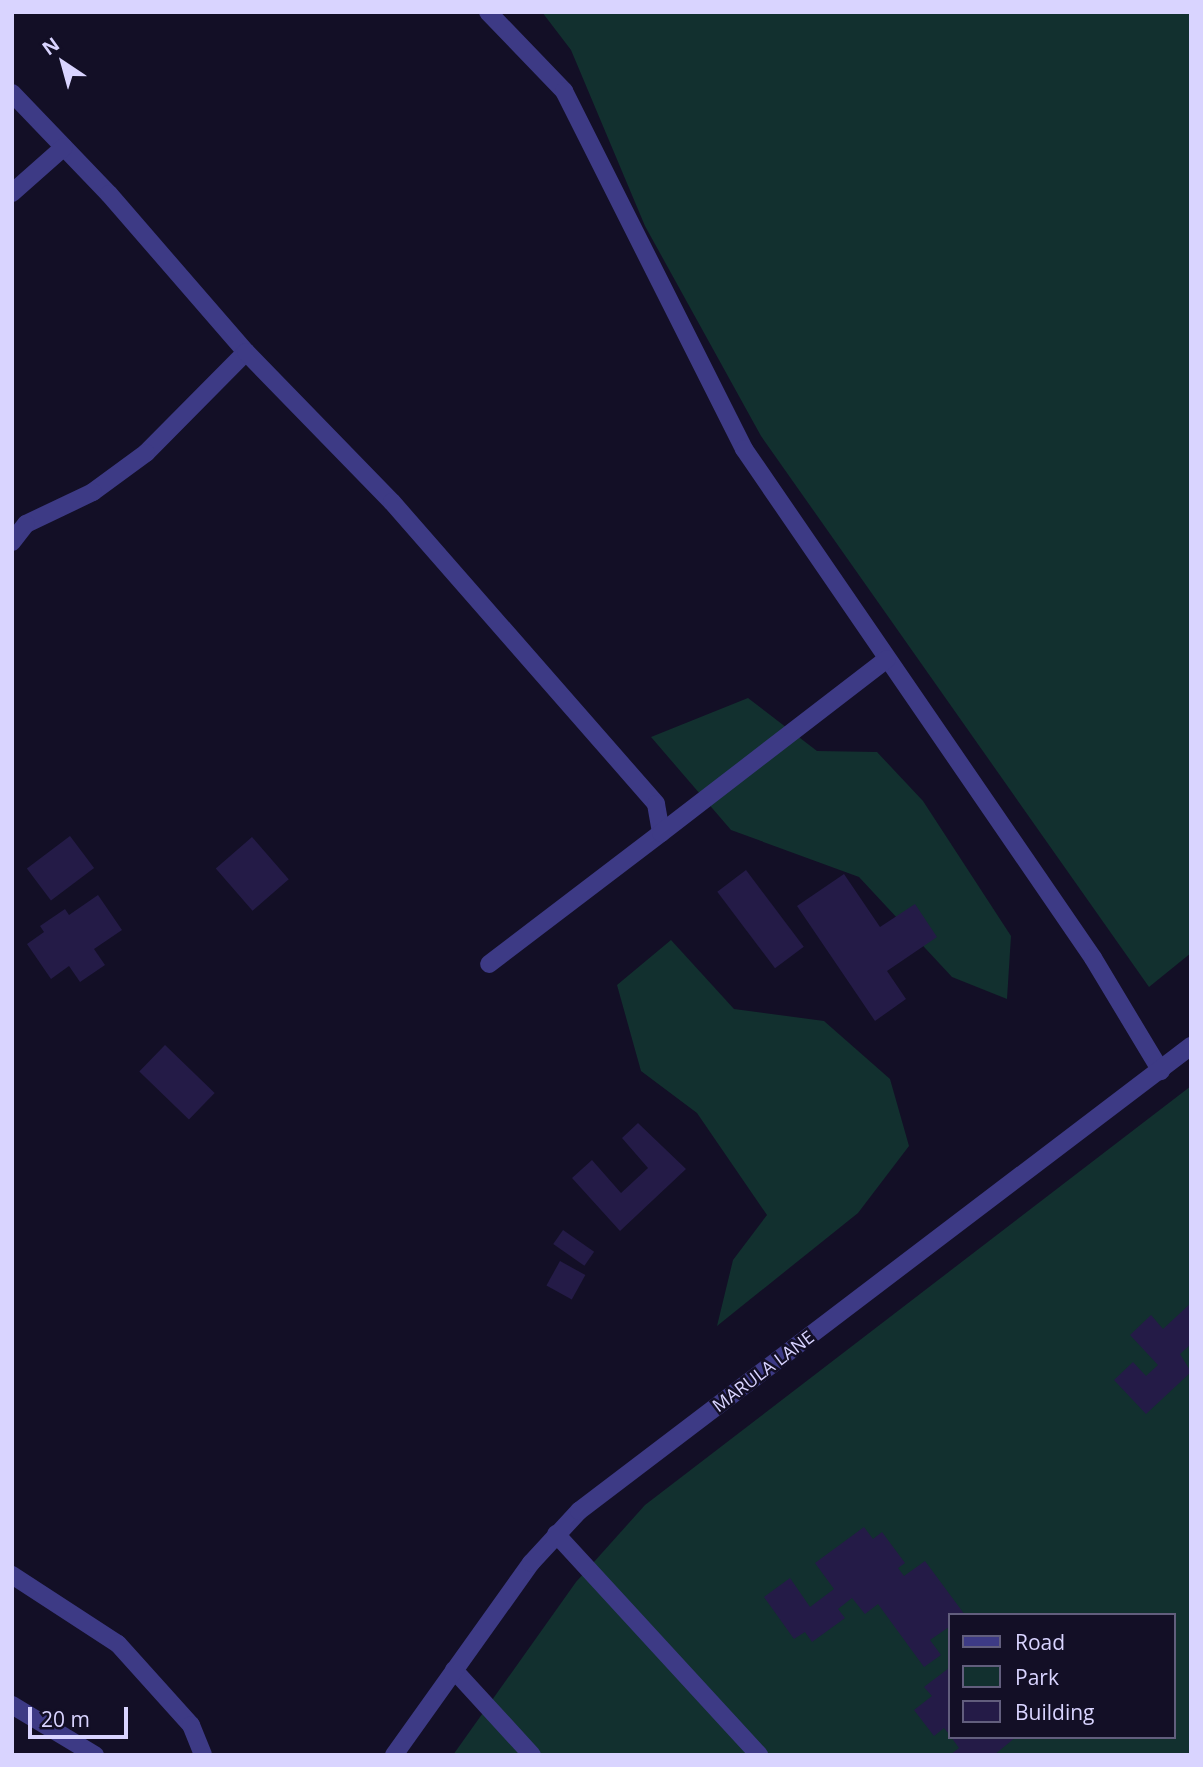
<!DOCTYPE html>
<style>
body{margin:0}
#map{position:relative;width:1203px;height:1767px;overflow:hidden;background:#130f26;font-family:"Open Sans",sans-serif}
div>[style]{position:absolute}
.green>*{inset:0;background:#12302f}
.building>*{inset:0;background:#241b47;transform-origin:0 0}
.minor>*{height:18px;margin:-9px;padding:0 9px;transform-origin:9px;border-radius:9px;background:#3d3a85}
span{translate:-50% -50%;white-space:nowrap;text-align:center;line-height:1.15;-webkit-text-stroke:5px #130f26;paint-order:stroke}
.street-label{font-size:18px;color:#d9d4ff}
.frame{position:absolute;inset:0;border:14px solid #d9d4ff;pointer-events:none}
.legend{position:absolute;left:948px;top:1613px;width:228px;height:126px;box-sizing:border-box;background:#130f26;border:2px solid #625e7d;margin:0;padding:9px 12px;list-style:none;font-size:21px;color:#d9d4ff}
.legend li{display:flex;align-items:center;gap:14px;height:35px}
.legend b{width:35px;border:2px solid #625e7d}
.north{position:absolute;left:28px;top:28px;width:70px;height:70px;-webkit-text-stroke:5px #130f26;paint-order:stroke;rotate:324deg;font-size:19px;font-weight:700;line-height:28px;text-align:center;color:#d9d4ff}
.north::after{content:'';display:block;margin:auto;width:24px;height:32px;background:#d9d4ff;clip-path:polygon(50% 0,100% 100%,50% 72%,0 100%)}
.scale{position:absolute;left:28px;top:1707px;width:100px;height:32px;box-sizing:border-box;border:4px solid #d9d4ff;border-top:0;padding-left:9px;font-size:21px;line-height:24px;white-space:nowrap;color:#d9d4ff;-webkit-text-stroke:5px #130f26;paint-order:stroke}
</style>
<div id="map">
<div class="green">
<div style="clip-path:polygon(542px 12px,1191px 12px,1191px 953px,1149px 987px,761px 436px,645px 226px,571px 50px)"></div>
<div style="clip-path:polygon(748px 698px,817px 751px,877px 752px,923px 801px,1011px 936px,1007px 999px,952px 977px,859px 877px,731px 830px,651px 737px)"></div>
<div style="clip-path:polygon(671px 940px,734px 1009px,824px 1021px,890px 1079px,909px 1146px,858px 1213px,717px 1326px,733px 1260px,767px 1215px,697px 1113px,641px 1071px,617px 985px)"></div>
<div style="clip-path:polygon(evenodd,1191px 1086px,1191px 1755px,453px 1755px,576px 1582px,645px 1505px,1191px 1086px,949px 1615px,1173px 1615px,1173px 1737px,949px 1737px,949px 1615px)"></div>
</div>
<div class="building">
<div style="left:70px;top:836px;width:40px;height:54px;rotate:53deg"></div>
<div style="left:252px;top:837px;width:56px;height:48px;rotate:49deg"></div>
<div style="left:746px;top:870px;width:96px;height:36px;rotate:53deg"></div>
<div style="clip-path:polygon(844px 874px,880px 927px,915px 904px,937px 937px,887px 971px,906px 999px,875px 1021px,797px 906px)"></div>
<div style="clip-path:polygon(98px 895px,122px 930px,94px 949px,105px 965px,80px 982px,69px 966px,51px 979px,27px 944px,44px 932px,40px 926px,65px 909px,69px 915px)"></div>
<div style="left:165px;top:1045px;width:69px;height:37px;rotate:44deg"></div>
<div style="clip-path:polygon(638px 1123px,686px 1169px,620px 1231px,572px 1178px,592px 1160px,621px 1193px,648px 1168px,622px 1138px)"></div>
<div style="left:563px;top:1230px;width:38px;height:17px;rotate:35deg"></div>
<div style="left:560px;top:1261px;width:29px;height:28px;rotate:29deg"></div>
<div style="clip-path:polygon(1191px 1303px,1191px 1344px,1180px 1354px,1191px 1372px,1146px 1414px,1114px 1380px,1133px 1362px,1146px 1376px,1158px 1365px,1130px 1335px,1151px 1315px,1163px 1329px)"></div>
<div style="clip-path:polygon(864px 1527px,873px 1539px,882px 1532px,905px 1563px,898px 1568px,904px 1576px,925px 1561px,965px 1615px,949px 1615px,949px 1627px,930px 1640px,941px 1655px,924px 1667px,878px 1604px,865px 1614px,852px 1598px,838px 1609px,845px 1618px,812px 1642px,805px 1632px,794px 1639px,764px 1597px,790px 1578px,810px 1607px,834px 1589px,815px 1563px)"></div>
<div style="clip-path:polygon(949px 1668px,949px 1734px,944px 1728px,934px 1736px,914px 1710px,932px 1696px,924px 1687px)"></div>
<div style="clip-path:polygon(951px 1737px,1016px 1737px,994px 1755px,950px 1755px,959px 1748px)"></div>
</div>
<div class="minor">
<div style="left:488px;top:12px;width:110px;rotate:46.1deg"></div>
<div style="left:564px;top:91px;width:401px;rotate:63.3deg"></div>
<div style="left:744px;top:449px;width:617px;rotate:55.56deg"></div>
<div style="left:1093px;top:958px;width:132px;rotate:59deg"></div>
<div style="left:12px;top:93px;width:140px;rotate:46.2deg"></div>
<div style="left:109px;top:194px;width:209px;rotate:49.1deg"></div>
<div style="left:246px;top:352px;width:142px;rotate:134.7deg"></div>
<div style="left:146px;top:453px;width:66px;rotate:143.7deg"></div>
<div style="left:93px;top:492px;width:74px;rotate:154.5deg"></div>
<div style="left:26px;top:524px;width:23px;rotate:128deg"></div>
<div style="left:12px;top:193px;width:69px;rotate:-41.5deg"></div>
<div style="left:246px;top:352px;width:209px;rotate:45.8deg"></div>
<div style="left:392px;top:502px;width:401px;rotate:48.8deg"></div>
<div style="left:656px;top:804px;width:29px;rotate:80deg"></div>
<div style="left:661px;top:833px;width:216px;rotate:142.7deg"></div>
<div style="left:661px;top:833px;width:285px;rotate:-37.6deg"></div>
<div style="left:556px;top:1534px;width:300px;rotate:47.4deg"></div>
<div style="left:12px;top:1575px;width:126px;rotate:33.1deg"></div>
<div style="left:118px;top:1644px;width:109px;rotate:48deg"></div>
<div style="left:191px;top:1725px;width:32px;rotate:68deg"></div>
<div style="left:454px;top:1670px;width:115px;rotate:47.5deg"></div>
<div style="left:12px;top:1705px;width:97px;rotate:31.1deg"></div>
<div style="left:394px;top:1755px;width:236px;rotate:-54.5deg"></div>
<div style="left:531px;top:1563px;width:71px;rotate:-47.3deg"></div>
<div style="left:579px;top:1511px;width:769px;rotate:-37.23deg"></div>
</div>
<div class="street-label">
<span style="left:763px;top:1371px;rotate:-37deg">MARULA LANE</span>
</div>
<div class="frame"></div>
<ul class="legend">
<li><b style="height:9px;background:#3d3a85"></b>Road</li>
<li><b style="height:19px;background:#12302f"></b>Park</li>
<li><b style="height:19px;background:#241b47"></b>Building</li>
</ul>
<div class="north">N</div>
<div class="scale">20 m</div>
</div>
